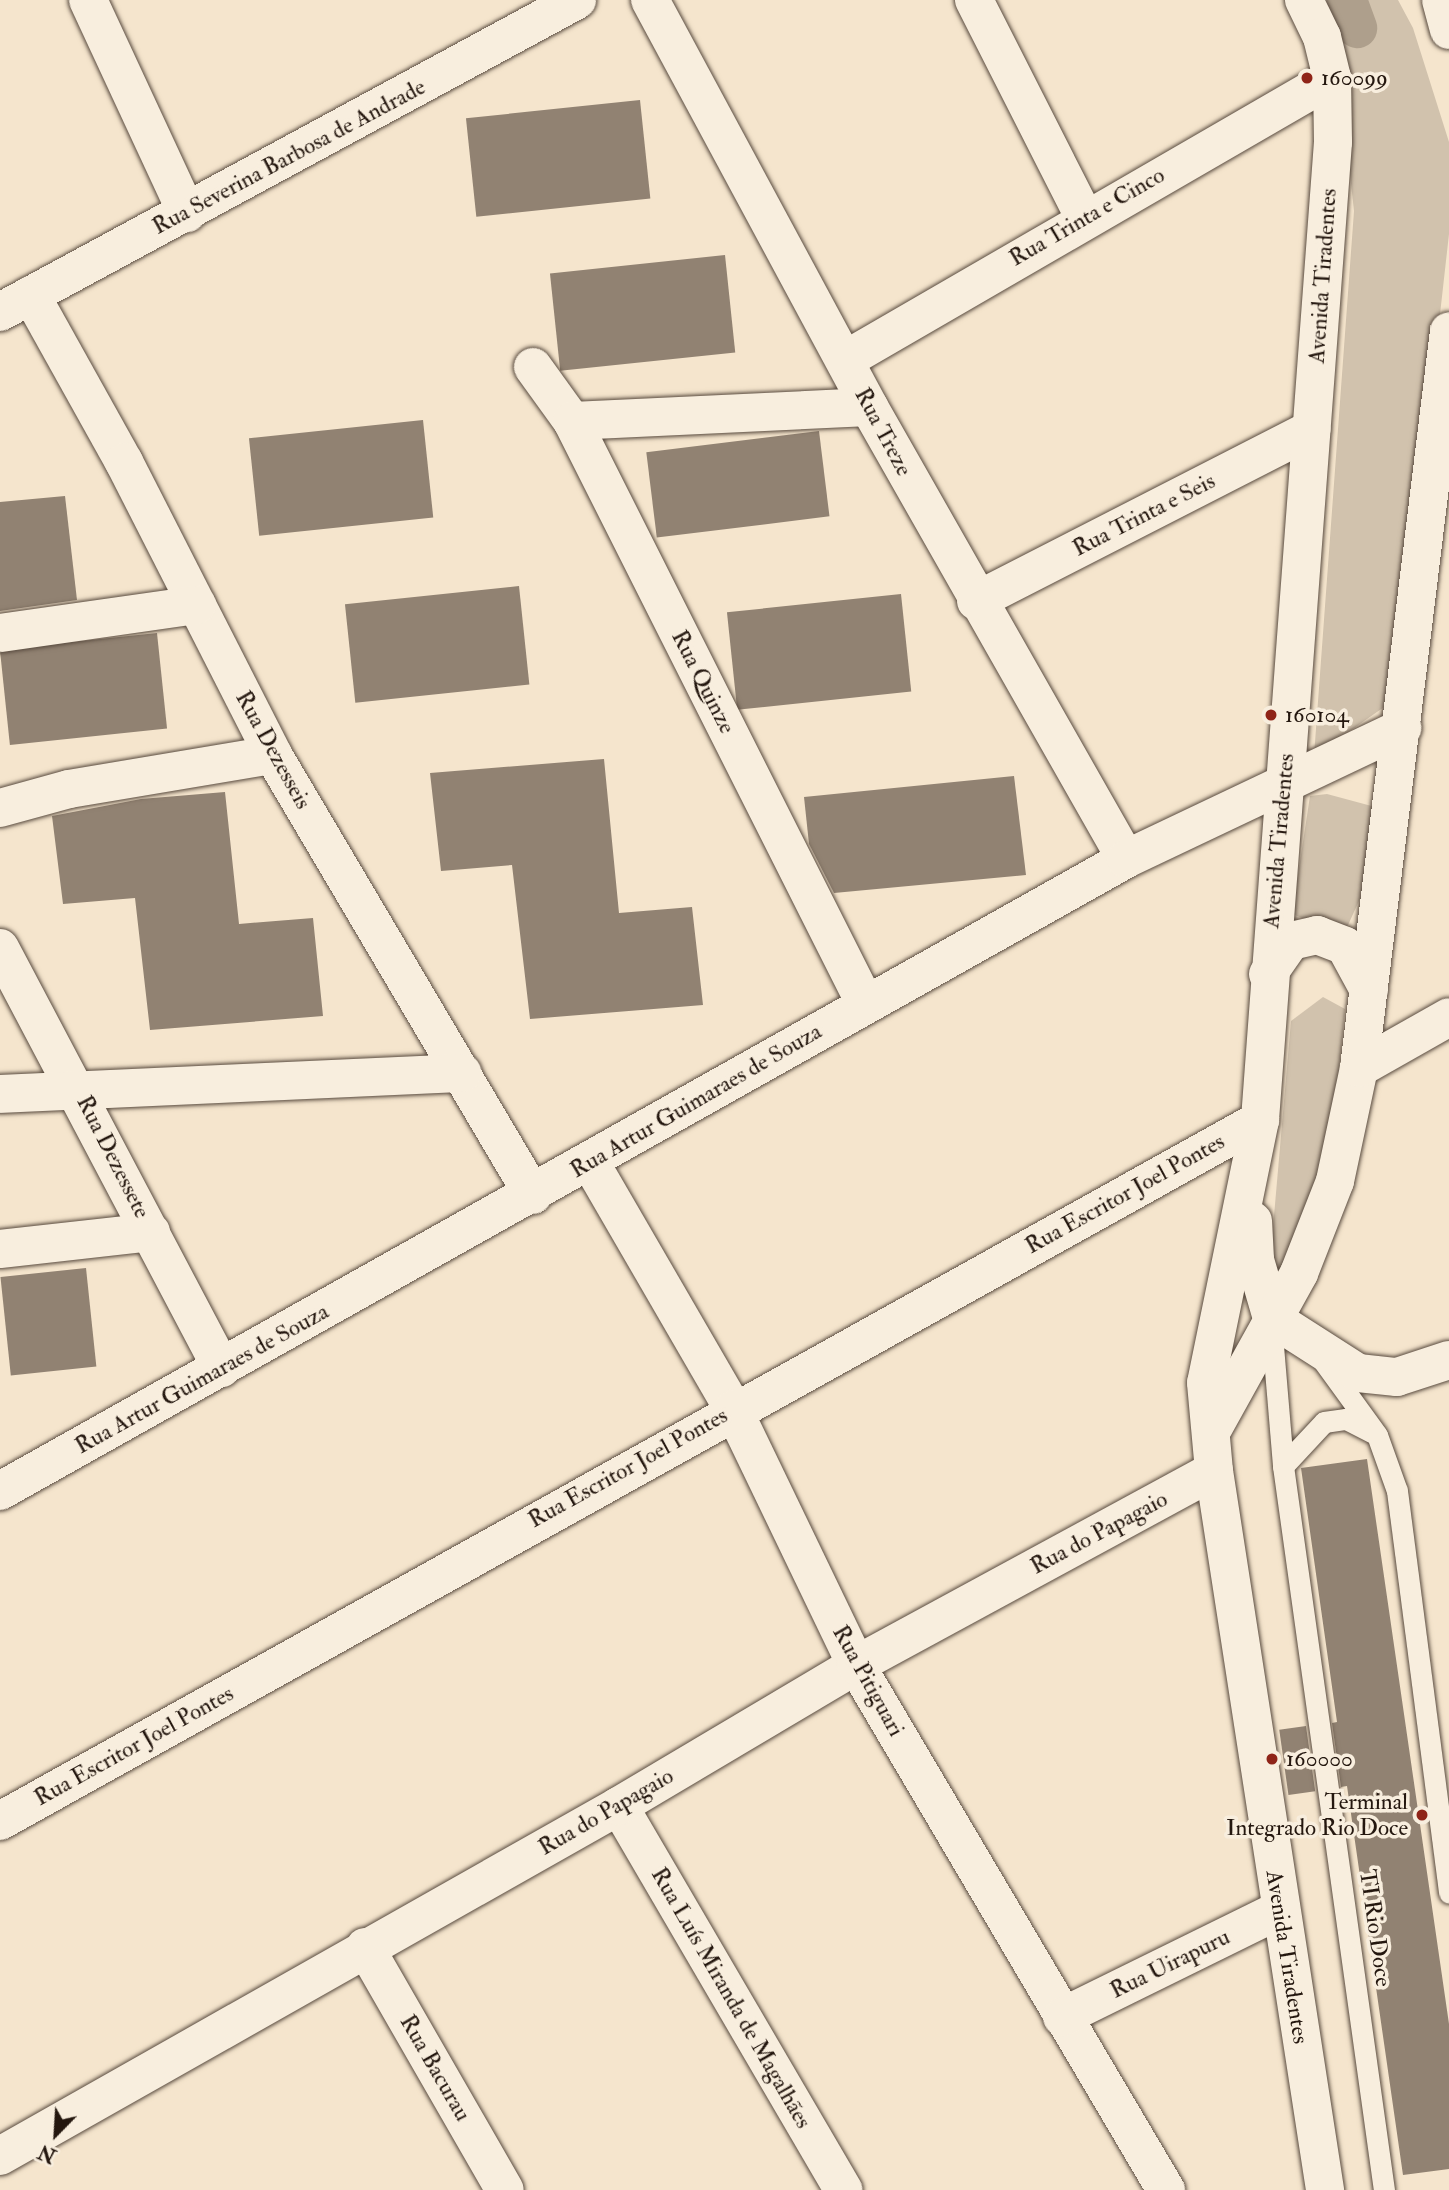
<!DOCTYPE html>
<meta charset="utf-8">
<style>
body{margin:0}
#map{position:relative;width:1449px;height:2190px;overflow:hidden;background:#f5e5cd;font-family:"IM FELL Double Pica",serif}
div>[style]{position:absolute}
.green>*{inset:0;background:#d1c2ad}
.canal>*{height:40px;margin:-20px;padding:0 20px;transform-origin:20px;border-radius:20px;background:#ae9f8c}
.building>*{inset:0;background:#918272;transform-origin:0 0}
.roads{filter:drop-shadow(0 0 2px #584a3e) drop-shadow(0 0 2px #584a3e)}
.lane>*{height:21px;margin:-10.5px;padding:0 10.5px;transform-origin:10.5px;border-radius:10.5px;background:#f8eede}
.street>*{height:38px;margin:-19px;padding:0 19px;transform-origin:19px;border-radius:19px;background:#f8eede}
.secondary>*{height:38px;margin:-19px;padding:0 19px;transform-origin:19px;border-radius:19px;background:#f8eede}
.dots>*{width:19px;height:19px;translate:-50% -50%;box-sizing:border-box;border:4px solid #f8eede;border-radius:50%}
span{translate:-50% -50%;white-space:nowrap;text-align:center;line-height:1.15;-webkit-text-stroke:7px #f8eede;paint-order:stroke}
.poi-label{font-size:23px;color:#24170f}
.left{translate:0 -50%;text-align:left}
.right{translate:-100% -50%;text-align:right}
.street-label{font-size:23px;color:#24170f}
.north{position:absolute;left:21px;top:2099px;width:70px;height:70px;-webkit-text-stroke:5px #f8eede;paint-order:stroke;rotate:204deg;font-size:19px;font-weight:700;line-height:28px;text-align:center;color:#24170f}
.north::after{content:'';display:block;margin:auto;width:24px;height:32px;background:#24170f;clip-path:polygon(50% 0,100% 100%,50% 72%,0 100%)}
</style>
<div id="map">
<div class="green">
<div style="clip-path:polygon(1308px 0,1398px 0,1413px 28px,1449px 142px,1449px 234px,1397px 698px,1314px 756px,1354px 211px,1337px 55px)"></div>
<div style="clip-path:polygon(1327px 794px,1379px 808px,1363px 892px,1344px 934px,1292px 914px,1310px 796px)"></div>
<div style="clip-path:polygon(1323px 997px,1345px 1009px,1325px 1208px,1267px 1296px,1291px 1021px)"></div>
</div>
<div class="canal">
<div style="left:1347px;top:0;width:30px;rotate:70deg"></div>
</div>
<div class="building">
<div style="left:640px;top:100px;width:99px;height:175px;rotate:84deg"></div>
<div style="left:725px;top:255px;width:98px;height:176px;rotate:84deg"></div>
<div style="left:423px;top:420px;width:98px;height:175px;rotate:84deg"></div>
<div style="left:819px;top:431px;width:86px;height:174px;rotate:83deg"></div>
<div style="clip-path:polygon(65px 496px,77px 600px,0 611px,0 502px)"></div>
<div style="left:519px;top:586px;width:99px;height:175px;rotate:84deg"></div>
<div style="left:901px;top:594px;width:98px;height:175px;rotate:84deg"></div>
<div style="left:157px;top:633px;width:96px;height:158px;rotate:84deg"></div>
<div style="clip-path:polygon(604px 759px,619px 913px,692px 907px,703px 1005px,530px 1019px,512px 865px,441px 871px,430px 773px)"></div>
<div style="clip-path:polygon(1014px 776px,1026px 875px,834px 893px,809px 844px,804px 797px)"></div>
<div style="clip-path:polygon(225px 792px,239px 924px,313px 918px,323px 1016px,150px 1030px,135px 898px,63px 904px,52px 816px,141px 799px)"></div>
<div style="left:86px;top:1268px;width:99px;height:86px;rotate:84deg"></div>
<div style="clip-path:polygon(1367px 1459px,1449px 2024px,1449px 2169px,1403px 2175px,1347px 1786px,1341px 1787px,1332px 1723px,1337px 1722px,1301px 1468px)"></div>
<div style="left:1306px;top:1726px;width:66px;height:27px;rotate:82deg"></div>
</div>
<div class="roads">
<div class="lane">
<div style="left:1272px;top:1334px;width:132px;rotate:85.2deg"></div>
<div style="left:1283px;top:1466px;width:731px;rotate:82.06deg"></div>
<div style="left:1324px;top:1362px;width:90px;rotate:54deg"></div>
<div style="left:1377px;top:1435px;width:59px;rotate:70.3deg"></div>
<div style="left:1397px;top:1491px;width:405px;rotate:82.6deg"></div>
<div style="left:1283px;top:1466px;width:60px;rotate:-47deg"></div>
<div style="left:1324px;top:1422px;width:22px;rotate:-8deg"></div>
<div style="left:1346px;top:1419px;width:29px;rotate:27deg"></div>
</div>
<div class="street">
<div style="left:88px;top:0;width:235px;rotate:65.1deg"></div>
<div style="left:650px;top:0;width:462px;rotate:61.7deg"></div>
<div style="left:869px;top:407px;width:520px;rotate:60.38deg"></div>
<div style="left:974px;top:0;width:243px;rotate:63.1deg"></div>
<div style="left:31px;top:295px;width:191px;rotate:60.9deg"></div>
<div style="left:124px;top:462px;width:329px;rotate:63deg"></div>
<div style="left:273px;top:755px;width:511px;rotate:59.42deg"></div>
<div style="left:0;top:312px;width:656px;rotate:-28.4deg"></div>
<div style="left:845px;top:360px;width:563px;rotate:-30.07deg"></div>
<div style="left:533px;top:367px;width:67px;rotate:54.2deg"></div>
<div style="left:572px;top:421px;width:652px;rotate:63.28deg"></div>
<div style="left:572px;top:421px;width:297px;rotate:-2.7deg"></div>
<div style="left:976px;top:601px;width:377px;rotate:-27.1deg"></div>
<div style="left:0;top:633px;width:199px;rotate:-8.1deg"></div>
<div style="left:0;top:808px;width:72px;rotate:-15.4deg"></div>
<div style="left:69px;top:789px;width:207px;rotate:-9.5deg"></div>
<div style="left:0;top:948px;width:475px;rotate:62.2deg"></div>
<div style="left:1359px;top:1068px;width:103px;rotate:-29.5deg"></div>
<div style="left:0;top:1094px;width:463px;rotate:-2.6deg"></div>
<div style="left:590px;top:1162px;width:285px;rotate:59.9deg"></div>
<div style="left:733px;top:1409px;width:284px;rotate:64.3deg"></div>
<div style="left:856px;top:1665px;width:610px;rotate:59.44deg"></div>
<div style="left:0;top:1249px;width:152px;rotate:-6.4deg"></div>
<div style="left:1272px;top:1318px;width:102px;rotate:32.6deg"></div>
<div style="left:1358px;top:1373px;width:39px;rotate:6deg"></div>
<div style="left:1397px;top:1377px;width:55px;rotate:-18.1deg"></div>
<div style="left:0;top:1491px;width:1291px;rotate:-29.3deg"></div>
<div style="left:1126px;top:859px;width:306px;rotate:-25.4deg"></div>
<div style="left:619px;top:1806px;width:445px;rotate:59.7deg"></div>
<div style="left:0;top:1821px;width:1442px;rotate:-29.09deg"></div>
<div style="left:365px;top:1947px;width:280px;rotate:60.1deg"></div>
<div style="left:1062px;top:2017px;width:242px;rotate:-26.2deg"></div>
<div style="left:0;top:2156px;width:711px;rotate:-29.49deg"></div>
<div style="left:619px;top:1806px;width:276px;rotate:-30.7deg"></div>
<div style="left:856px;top:1665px;width:407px;rotate:-28.5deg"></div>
</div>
<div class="secondary">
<div style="left:1304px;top:0;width:41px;rotate:64.1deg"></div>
<div style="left:1322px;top:37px;width:42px;rotate:76.3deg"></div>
<div style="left:1332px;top:78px;width:64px;rotate:89.1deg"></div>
<div style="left:1333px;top:142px;width:981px;rotate:94.27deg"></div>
<div style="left:1260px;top:1120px;width:268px;rotate:101.6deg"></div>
<div style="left:1206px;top:1383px;width:88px;rotate:84.8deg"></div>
<div style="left:1214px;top:1471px;width:728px;rotate:81.22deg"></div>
<div style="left:1441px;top:0;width:31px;rotate:75deg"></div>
<div style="left:1268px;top:974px;width:40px;rotate:-55.1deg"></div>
<div style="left:1291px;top:941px;width:27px;rotate:-13deg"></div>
<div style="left:1317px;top:935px;width:30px;rotate:21deg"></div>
<div style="left:1345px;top:946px;width:50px;rotate:61.4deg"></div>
<div style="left:1253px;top:1221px;width:39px;rotate:87deg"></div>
<div style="left:1255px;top:1260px;width:60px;rotate:73.7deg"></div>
<div style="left:1211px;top:1432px;width:182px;rotate:-61deg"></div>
<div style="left:1299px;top:1273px;width:99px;rotate:-68.6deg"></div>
<div style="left:1335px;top:1181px;width:116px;rotate:-78deg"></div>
<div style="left:1359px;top:1068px;width:742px;rotate:-83.04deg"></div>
</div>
</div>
<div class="dots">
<div style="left:1307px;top:78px;background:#8f2418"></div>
<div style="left:1271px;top:715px;background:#8f2418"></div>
<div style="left:1272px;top:1759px;background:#8f2418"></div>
<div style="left:1422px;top:1815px;background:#8f2418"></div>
</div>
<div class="poi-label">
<span class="left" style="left:1321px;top:78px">160099</span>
<span class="left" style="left:1285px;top:715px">160104</span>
<span class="left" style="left:1286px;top:1759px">160000</span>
<span class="right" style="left:1408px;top:1815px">Terminal<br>Integrado Rio Doce</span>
</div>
<div class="street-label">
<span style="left:289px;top:157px;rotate:-28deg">Rua Severina Barbosa de Andrade</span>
<span style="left:1087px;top:217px;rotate:-30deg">Rua Trinta e Cinco</span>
<span style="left:1323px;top:276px;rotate:-86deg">Avenida Tiradentes</span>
<span style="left:883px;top:432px;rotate:62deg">Rua Treze</span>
<span style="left:1144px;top:515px;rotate:-27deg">Rua Trinta e Seis</span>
<span style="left:703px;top:682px;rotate:63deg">Rua Quinze</span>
<span style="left:273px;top:750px;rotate:61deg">Rua Dezesseis</span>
<span style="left:1279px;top:841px;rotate:-85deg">Avenida Tiradentes</span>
<span style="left:696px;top:1101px;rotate:-30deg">Rua Artur Guimaraes de Souza</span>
<span style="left:113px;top:1157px;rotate:63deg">Rua Dezessete</span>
<span style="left:1125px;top:1194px;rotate:-29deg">Rua Escritor Joel Pontes</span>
<span style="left:202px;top:1379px;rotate:-29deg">Rua Artur Guimaraes de Souza</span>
<span style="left:628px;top:1468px;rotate:-29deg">Rua Escritor Joel Pontes</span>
<span style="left:1099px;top:1533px;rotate:-28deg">Rua do Papagaio</span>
<span style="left:868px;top:1681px;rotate:61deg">Rua Pitiguari</span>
<span style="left:134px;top:1746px;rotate:-29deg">Rua Escritor Joel Pontes</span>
<span style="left:606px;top:1812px;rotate:-30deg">Rua do Papagaio</span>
<span style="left:1375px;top:1928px;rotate:82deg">TI Rio Doce</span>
<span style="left:1287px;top:1957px;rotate:81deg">Avenida Tiradentes</span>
<span style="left:1170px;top:1964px;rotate:-26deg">Rua Uirapuru</span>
<span style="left:731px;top:1998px;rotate:60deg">Rua Luís Miranda de Magalhães</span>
<span style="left:435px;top:2068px;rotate:60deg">Rua Bacurau</span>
</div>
<div class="north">N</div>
</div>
